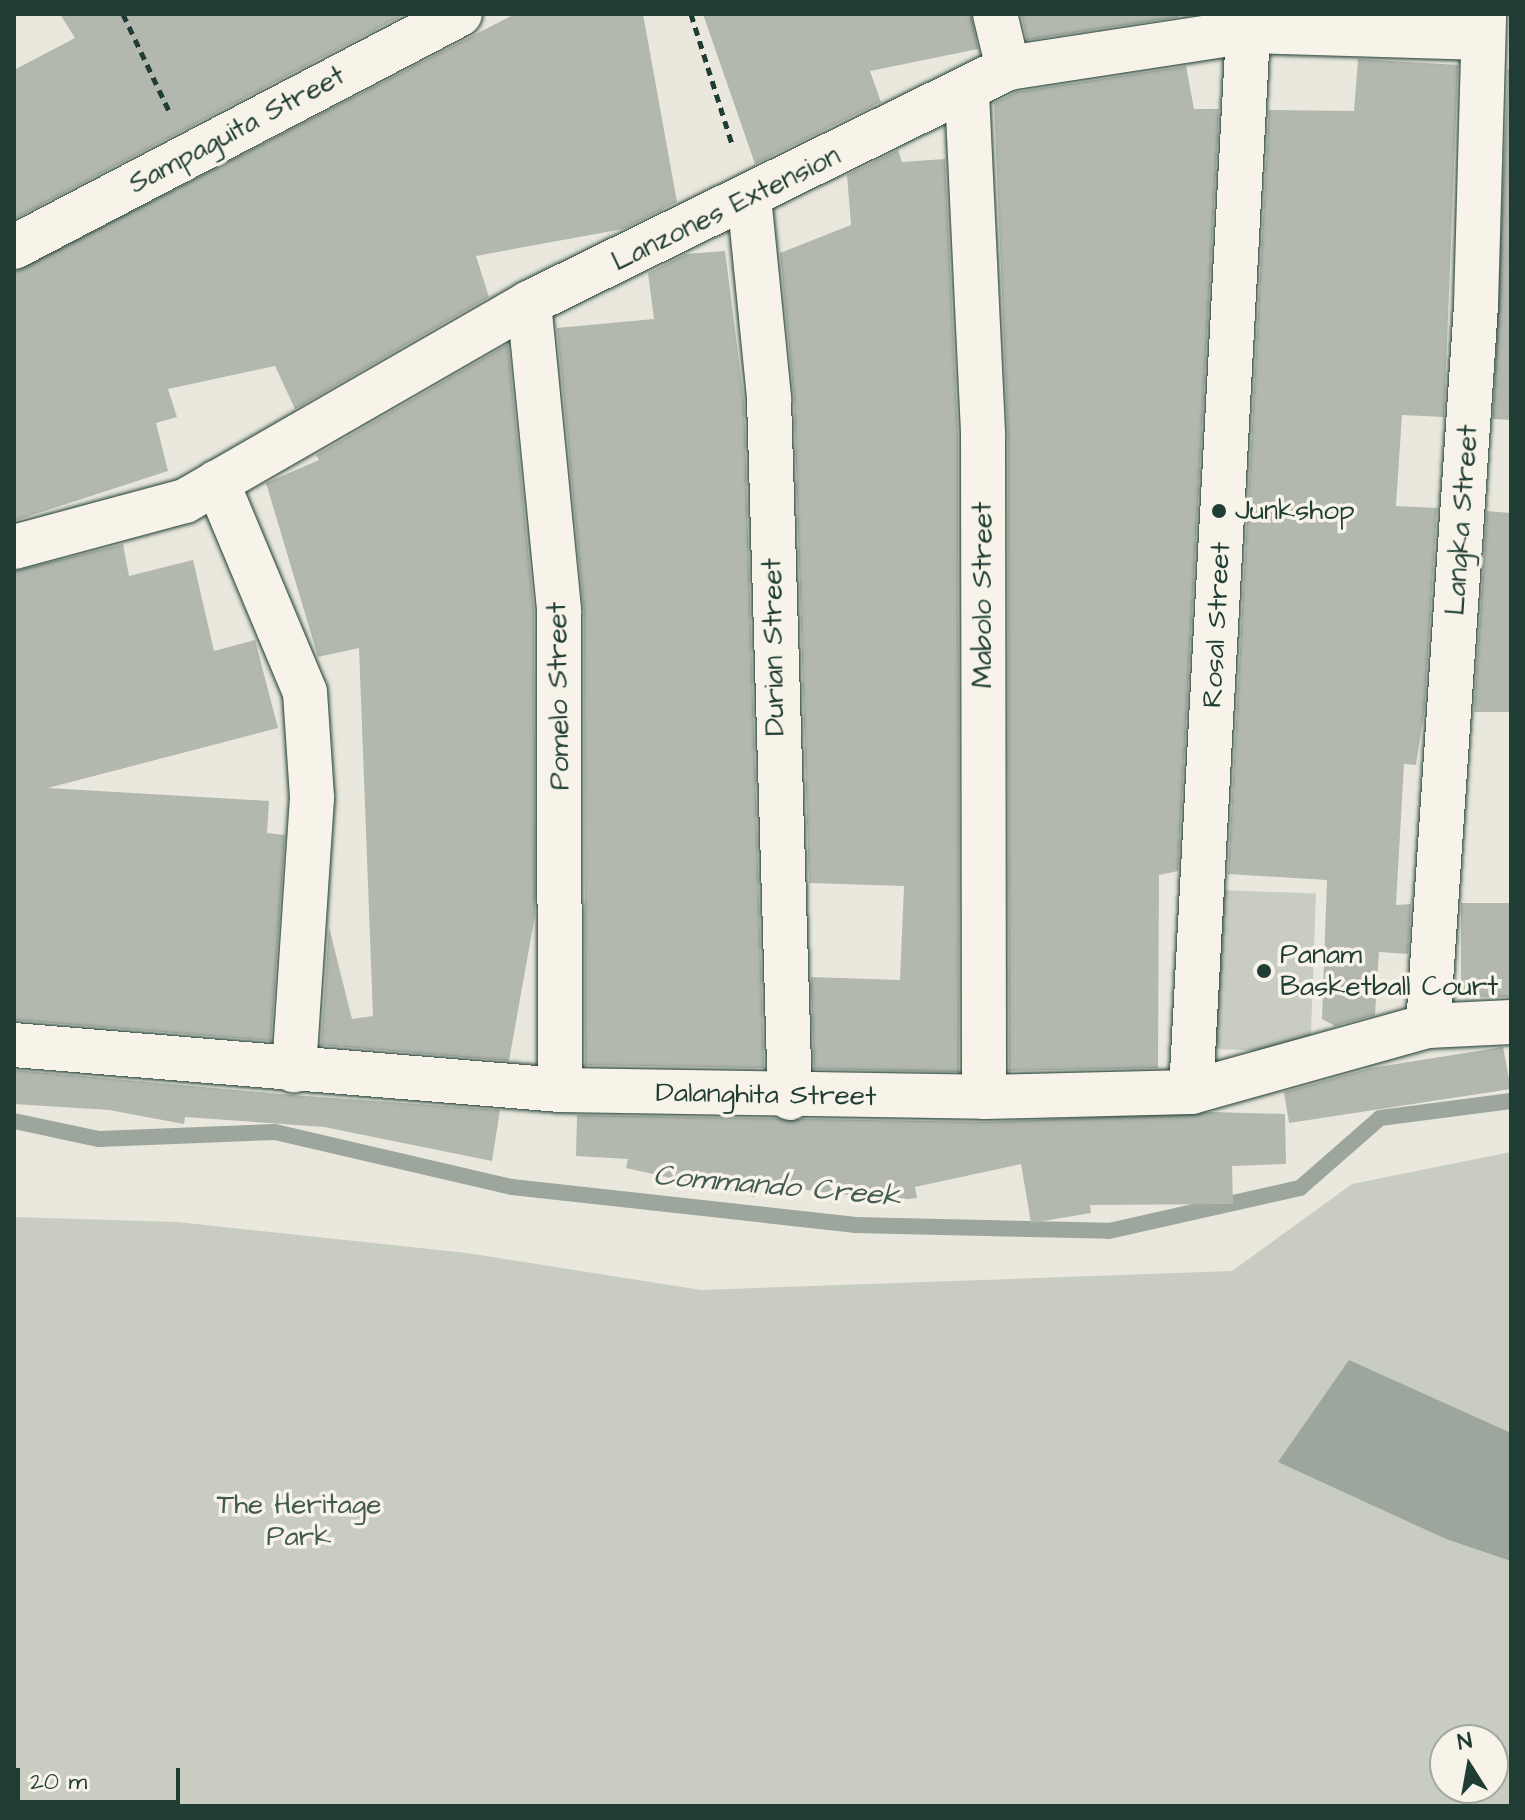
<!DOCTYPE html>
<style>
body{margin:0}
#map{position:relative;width:1525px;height:1820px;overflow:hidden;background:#eae8dd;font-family:"Architects Daughter",sans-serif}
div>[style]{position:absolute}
.green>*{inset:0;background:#c8ccc1;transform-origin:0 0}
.water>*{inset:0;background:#9ca69c}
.stream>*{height:16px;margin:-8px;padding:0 8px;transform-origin:8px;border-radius:8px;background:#9ca69c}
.building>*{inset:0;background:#b2b8ae;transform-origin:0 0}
.path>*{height:5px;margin-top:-2.5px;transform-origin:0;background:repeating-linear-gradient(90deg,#1f3d34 0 8px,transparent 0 14px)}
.roads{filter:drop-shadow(0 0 2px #1f3d34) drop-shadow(0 0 2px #1f3d34)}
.minor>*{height:44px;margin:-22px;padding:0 22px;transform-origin:22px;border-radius:22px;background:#f7f3e8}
.dots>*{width:22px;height:22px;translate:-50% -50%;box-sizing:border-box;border:4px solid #f7f3e8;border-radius:50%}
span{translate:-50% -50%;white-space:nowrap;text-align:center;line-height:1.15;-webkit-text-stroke:7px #f7f3e8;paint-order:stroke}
.street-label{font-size:28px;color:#1f3d34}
.poi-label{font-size:28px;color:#1f3d34}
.left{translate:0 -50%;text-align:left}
.park-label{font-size:28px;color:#415a50}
.water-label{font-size:30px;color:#445c53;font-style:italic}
.frame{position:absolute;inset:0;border:16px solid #1f3d34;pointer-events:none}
.north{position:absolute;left:1429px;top:1724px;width:80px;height:80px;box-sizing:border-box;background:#f7f3e8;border:2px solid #a1aaa0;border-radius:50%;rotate:349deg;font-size:22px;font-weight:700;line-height:32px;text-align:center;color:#1f3d34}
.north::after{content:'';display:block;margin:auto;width:28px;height:36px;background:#1f3d34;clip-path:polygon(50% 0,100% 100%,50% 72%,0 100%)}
.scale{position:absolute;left:16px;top:1768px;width:164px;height:36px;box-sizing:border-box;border:4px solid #1f3d34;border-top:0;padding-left:10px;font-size:24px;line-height:28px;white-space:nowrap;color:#1f3d34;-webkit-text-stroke:6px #f7f3e8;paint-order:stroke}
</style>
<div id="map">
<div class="green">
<div style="left:1217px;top:890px;width:99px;height:159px;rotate:2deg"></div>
<div style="clip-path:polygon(evenodd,1511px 1152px,1511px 1806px,14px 1806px,14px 1217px,177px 1222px,467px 1253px,701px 1290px,1232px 1271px,1352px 1184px,1511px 1152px,1445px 1740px,1493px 1740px,1493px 1788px,1445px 1788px,1445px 1740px)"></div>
</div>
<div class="water">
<div style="clip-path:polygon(1349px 1360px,1511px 1433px,1511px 1561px,1446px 1539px,1278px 1462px)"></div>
</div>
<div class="stream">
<div style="left:14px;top:1121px;width:87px;rotate:12deg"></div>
<div style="left:99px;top:1139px;width:176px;rotate:-2.3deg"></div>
<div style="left:275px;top:1132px;width:243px;rotate:13.1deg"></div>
<div style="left:512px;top:1187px;width:344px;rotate:6.3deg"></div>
<div style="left:854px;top:1225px;width:255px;rotate:1.3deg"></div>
<div style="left:1109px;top:1231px;width:196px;rotate:-12.7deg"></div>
<div style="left:1300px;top:1188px;width:106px;rotate:-41.2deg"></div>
<div style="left:1380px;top:1118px;width:132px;rotate:-7.4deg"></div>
</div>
<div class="building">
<div style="clip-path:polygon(60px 14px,405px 14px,14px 219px,14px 70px,75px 38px)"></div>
<div style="clip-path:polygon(515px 14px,643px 14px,677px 202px,623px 229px,476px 256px,489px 297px,295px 409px,275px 366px,168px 389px,177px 417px,156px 423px,168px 471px,14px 521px,14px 272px)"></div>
<div style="clip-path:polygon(703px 14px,971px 14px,978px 49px,870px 71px,881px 102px,755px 164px)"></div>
<div style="clip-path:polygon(1021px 14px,1178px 14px,1178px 17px,1027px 40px)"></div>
<div style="clip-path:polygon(1358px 59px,1458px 65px,1444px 417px,1402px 415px,1396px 506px,1437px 508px,1424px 713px,1416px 765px,1404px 764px,1396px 905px,1411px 904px,1408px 954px,1379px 952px,1375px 1015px,1335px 1026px,1322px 1019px,1327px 880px,1228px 874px,1269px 110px,1354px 111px)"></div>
<div style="clip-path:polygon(1186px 66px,1194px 109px,1219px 109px,1178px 871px,1159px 875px,1158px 1068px,1009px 1071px,1008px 437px,994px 103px,1016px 92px)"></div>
<div style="clip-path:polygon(1508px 69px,1511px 70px,1511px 420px,1493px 419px)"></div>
<div style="clip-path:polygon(898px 150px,902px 162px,945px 159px,958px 438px,959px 1072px,814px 1069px,811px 977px,900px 980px,904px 886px,809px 883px,794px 398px,780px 253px,851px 225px,847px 175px)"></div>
<div style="clip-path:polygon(725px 251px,744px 401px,764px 1068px,585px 1065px,584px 611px,557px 328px,654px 319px,648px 273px,686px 254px)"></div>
<div style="clip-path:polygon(508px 344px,534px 612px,535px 915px,509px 1061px,321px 1045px,329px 927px,352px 1019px,373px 1016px,359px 648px,318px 657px,266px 483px,319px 460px,316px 455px)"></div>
<div style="clip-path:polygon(1487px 511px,1511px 513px,1511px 712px,1474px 712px)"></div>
<div style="clip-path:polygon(123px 544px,129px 576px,193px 560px,214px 651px,255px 640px,278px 728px,48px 788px,269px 801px,267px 833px,285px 835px,271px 1041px,14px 1020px,14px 571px)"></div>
<div style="left:1511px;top:903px;width:94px;height:50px;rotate:90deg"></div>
<div style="clip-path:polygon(1503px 1047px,1511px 1089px,1289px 1123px,1284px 1092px,1371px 1068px)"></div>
<div style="clip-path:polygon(14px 1070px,292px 1095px,500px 1110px,492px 1161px,324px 1127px,185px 1117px,184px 1124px,109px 1110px,14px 1104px)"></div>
<div style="clip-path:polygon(1212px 1112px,1285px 1114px,1286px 1164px,1232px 1166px,1233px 1204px,1090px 1205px,1091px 1213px,1031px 1223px,1021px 1164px,915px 1187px,917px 1198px,858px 1204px,857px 1196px,757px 1184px,755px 1197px,626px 1168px,628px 1159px,576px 1156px,577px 1115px,985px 1122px)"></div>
</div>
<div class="path">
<div style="left:123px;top:14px;width:107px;rotate:64.6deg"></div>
<div style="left:691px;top:14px;width:139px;rotate:72.5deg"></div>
</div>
<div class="roads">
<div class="minor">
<div style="left:995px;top:14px;width:56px;rotate:76.5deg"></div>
<div style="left:967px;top:93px;width:344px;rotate:87.3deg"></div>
<div style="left:983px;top:437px;width:660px;rotate:89.91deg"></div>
<div style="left:749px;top:197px;width:203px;rotate:84.3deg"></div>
<div style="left:769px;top:399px;width:699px;rotate:88.28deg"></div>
<div style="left:14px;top:247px;width:503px;rotate:-27.58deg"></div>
<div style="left:529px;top:303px;width:309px;rotate:84.4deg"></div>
<div style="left:559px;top:611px;width:479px;rotate:89.9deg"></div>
<div style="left:217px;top:482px;width:228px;rotate:67.3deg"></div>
<div style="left:305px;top:692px;width:106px;rotate:86.2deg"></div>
<div style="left:312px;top:798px;width:273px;rotate:93.8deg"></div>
<div style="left:14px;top:547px;width:177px;rotate:-15.1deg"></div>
<div style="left:185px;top:501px;width:397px;rotate:-29.9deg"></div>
<div style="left:529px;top:303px;width:534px;rotate:-26.13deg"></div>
<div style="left:1008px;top:68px;width:244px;rotate:-8.7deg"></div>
<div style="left:1249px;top:31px;width:233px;rotate:1.7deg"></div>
<div style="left:1428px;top:1026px;width:723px;rotate:-86.19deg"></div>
<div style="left:1476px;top:305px;width:291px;rotate:-88.4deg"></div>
<div style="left:14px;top:1045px;width:548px;rotate:4.71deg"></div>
<div style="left:560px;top:1090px;width:424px;rotate:0.9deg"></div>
<div style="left:984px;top:1097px;width:207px;rotate:-1.4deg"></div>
<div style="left:1191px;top:1092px;width:246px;rotate:-15.6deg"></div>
<div style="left:1428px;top:1026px;width:83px;rotate:-2.8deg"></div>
<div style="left:1191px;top:1092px;width:1080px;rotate:-86.92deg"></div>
</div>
</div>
<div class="dots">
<div style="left:1219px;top:511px;background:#1f3d34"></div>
<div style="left:1264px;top:971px;background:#1f3d34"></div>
</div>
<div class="street-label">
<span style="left:237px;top:130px;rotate:-28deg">Sampaguita Street</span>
<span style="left:726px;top:209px;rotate:-26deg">Lanzones Extension</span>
<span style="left:1462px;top:520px;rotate:-86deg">Langka Street</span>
<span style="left:983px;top:595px;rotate:-90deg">Mabolo Street</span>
<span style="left:1217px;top:625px;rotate:-87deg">Rosal Street</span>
<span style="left:774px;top:647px;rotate:-91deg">Durian Street</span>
<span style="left:559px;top:696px;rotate:-91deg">Pomelo Street</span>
<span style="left:766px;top:1095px;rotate:1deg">Dalanghita Street</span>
</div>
<div class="poi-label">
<span class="left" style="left:1235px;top:511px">Junkshop</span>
<span class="left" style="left:1280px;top:971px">Panam<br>Basketball Court</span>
</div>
<div class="park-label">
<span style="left:299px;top:1521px">The Heritage<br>Park</span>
</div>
<div class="water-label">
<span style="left:777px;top:1186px;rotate:5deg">Commando Creek</span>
</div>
<div class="frame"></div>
<div class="north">N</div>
<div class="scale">20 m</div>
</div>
